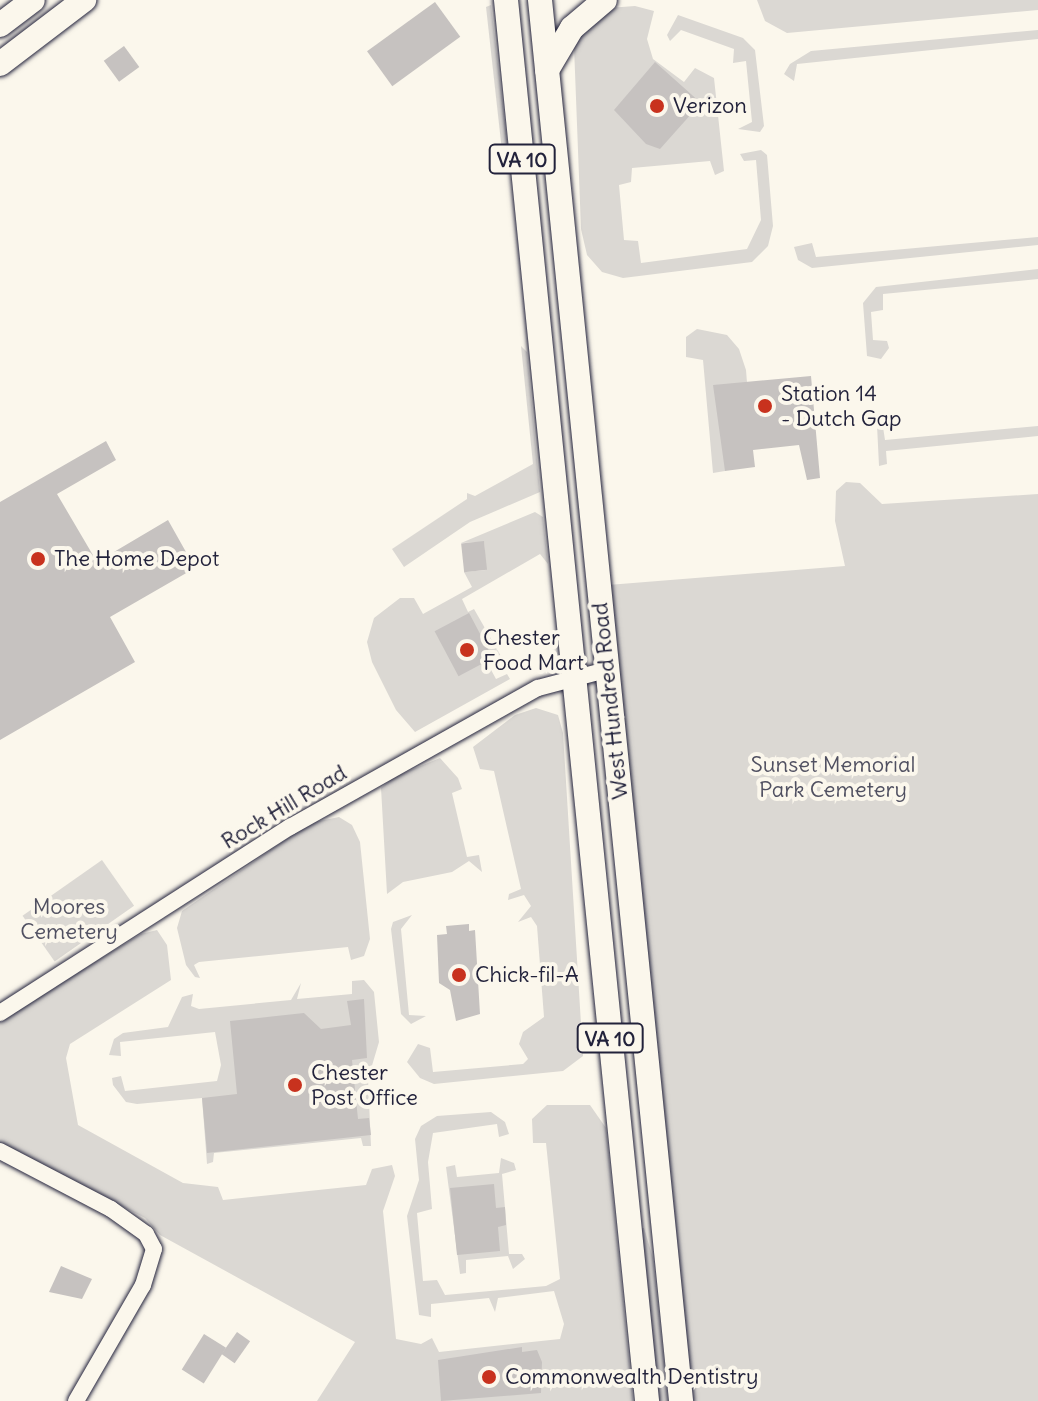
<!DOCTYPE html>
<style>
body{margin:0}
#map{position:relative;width:1038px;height:1401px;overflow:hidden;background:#fbf7ec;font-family:Delius,sans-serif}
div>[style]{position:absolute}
.green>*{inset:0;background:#dbd8d3;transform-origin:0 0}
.building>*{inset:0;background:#c6c2c0;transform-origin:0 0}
.roads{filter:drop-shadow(0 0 2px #22223b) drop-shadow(0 0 2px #22223b)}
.minor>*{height:16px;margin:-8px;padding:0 8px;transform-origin:8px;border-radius:8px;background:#fbf7ec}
.primary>*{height:24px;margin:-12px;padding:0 12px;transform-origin:12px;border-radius:12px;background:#fbf7ec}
.dots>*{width:22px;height:22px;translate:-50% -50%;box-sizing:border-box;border:4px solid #fbf7ec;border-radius:50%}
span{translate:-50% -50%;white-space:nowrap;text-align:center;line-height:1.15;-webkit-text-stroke:8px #fbf7ec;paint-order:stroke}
.shield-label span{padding:2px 6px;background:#fbf7ec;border:2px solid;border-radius:6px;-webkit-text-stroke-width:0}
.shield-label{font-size:20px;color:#22223b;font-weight:700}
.poi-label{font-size:22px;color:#22223b}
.left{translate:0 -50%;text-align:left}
.street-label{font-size:22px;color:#22223b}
.park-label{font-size:22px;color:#505061}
</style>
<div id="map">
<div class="green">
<div style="clip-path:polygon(757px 0,1038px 0,1038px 10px,787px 33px,765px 21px)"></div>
<div style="clip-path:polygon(491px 5px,509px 157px,504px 169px,486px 7px)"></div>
<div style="clip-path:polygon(635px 6px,654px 11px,647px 39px,653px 59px,684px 82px,695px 68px,714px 78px,724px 171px,715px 175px,710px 161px,632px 168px,631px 182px,619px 185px,624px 240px,638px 241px,641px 263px,747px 249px,761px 220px,756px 160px,744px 161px,740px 154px,761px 150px,767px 155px,773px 226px,768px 246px,752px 262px,623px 278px,602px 272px,587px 255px,581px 229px,574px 46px,579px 32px,608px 8px)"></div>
<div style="clip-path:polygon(678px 15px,743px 38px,755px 50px,764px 126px,760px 132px,738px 129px,752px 122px,746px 61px,733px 63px,734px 49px,681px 30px,670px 41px,667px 35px)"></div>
<div style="clip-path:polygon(1038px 30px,1038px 39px,797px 64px,794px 81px,784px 74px,790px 64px,811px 51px)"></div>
<div style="clip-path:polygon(1038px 237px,1038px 245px,812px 268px,798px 260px,794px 247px,812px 243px,816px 257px)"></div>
<div style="clip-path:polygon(1038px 269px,1038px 279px,883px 294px,883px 310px,871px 312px,873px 340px,887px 341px,889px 348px,881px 359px,867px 356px,863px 303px,876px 287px)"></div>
<div style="clip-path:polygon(697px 329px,727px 335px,739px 349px,746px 370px,751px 433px,725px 471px,713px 473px,703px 360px,686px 357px,686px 337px)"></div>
<div style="clip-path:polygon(521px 346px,527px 352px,540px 492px,470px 522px,404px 567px,392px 549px,467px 499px,467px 493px,475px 496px,533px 464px)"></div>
<div style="clip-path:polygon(877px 425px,883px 427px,885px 440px,1038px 426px,1038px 436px,886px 451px,887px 464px,879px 466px)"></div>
<div style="clip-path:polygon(846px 482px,860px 483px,882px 504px,1038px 494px,1038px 1401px,693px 1401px,608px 585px,845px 566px,835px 521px,836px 491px)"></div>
<div style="clip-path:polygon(535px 512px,543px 517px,548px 564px,540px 554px,462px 599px,468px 612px,474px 609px,502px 658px,489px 666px,496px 679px,507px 674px,510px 679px,415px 732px,396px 710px,372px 662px,367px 642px,374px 618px,400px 598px,414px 598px,423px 614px,472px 587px,464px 572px,486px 570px,484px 542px,461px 543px)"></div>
<div style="clip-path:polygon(536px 708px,558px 715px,563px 733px,583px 1056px,563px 1071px,434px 1084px,420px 1078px,407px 1062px,418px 1044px,430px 1048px,433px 1072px,523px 1064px,528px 1059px,519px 1044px,523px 1032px,544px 1017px,537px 926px,531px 917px,518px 922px,531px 906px,524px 895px,508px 900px,509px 894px,521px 889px,494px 771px,480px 769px,473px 747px,515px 715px)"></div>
<div style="clip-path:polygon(440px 758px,458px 778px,462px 789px,452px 793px,467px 857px,479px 855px,482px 872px,469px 861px,452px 872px,403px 882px,387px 894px,381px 788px,394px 777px)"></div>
<div style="clip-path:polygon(339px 817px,352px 825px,360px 842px,370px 939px,364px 956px,351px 960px,348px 947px,199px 962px,194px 965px,200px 978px,195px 977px,186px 965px,177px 928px,182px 911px,310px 823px)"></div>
<div style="left:102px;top:860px;width:56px;height:97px;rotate:55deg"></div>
<div style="clip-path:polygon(412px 915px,401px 929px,409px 1015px,426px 1016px,411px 1024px,401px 1014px,391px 929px,393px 922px)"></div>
<div style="clip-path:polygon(157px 930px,167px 945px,171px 980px,70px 1044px,66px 1058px,78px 1125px,183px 1183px,218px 1187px,223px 1200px,366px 1185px,372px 1169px,392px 1165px,395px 1176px,383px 1211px,396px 1339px,421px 1344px,432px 1338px,439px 1352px,560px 1339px,564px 1324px,554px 1291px,498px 1298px,495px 1312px,489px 1298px,431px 1304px,431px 1317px,419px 1315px,407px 1216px,419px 1180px,415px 1139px,421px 1126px,437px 1116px,491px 1112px,505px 1122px,509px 1134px,499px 1137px,497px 1124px,433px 1133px,428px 1162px,432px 1209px,417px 1213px,423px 1281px,437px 1280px,445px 1295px,546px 1286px,560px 1279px,546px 1143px,533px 1143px,532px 1119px,547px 1105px,590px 1105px,606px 1128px,633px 1401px,317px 1401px,355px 1342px,160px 1235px,145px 1218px,0 1144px,0 1020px,141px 934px)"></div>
<div style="clip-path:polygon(364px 980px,374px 992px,379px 1042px,368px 1079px,371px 1146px,363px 1146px,361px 1138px,214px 1153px,213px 1162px,207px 1164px,202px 1098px,137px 1104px,126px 1102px,113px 1085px,112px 1078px,121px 1076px,125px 1091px,217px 1081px,221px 1065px,215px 1032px,120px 1042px,121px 1056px,109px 1055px,114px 1039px,123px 1033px,168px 1027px,182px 997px,193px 994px,191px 1006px,199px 1009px,291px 1000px,301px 983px,297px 999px,352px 994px,352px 981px)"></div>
<div style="clip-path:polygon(501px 1158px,514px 1163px,516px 1170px,502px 1174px,509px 1254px,522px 1254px,525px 1259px,513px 1269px,508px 1256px,466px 1260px,466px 1273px,460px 1274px,446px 1167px,455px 1165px,457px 1177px,499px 1173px)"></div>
<div style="clip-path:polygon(644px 1228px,653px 1258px,668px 1401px,654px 1401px,636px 1229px)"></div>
</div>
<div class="building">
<div style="left:435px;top:2px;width:43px;height:84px;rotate:54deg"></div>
<div style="left:124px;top:46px;width:26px;height:25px;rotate:54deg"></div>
<div style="clip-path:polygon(655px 62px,701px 103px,660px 149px,646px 144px,614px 110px)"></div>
<div style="clip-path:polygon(811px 376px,820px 478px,807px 480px,799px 445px,753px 450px,755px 467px,725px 471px,713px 385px)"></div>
<div style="clip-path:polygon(106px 441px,116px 460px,57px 494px,97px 562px,168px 520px,195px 568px,110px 617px,135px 662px,0 740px,0 502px)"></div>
<div style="left:484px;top:541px;width:29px;height:23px;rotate:84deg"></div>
<div style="left:469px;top:613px;width:51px;height:39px;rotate:62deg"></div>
<div style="clip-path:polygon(469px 924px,469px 931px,475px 930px,480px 1014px,456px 1021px,450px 990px,439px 983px,437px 935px,447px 934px,446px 926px)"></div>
<div style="clip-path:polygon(364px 999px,367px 1058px,352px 1060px,358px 1119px,369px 1118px,371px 1135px,207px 1153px,202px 1098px,237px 1094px,230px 1021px,304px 1013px,321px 1029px,351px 1025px,347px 1001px)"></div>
<div style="clip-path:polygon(494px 1184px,496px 1208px,505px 1207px,506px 1225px,498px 1227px,500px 1251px,457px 1255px,450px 1188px)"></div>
<div style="clip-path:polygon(61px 1266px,92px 1279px,82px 1299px,49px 1292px)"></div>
<div style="left:237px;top:1332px;width:16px;height:27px;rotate:35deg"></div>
<div style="left:204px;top:1334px;width:26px;height:42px;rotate:32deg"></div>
<div style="clip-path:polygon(522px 1347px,522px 1352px,537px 1350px,542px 1362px,541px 1393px,441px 1401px,438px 1360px)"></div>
</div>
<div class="roads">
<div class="minor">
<div style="left:0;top:1013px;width:345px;rotate:-32.7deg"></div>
<div style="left:290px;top:827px;width:284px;rotate:-29.3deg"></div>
<div style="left:538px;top:688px;width:70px;rotate:-14.8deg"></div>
<div style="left:0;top:1151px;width:125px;rotate:27.6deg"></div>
<div style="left:111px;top:1209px;width:43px;rotate:35.5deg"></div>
<div style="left:146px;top:1234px;width:17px;rotate:62deg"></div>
<div style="left:154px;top:1249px;width:38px;rotate:107deg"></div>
<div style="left:143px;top:1285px;width:134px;rotate:120deg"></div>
</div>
<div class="primary">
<div style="left:506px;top:0;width:1408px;rotate:84.25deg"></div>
<div style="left:540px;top:0;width:1408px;rotate:84.25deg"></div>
<div style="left:0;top:25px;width:41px;rotate:-37.1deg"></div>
<div style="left:0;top:64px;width:106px;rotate:-37.3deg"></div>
<div style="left:547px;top:70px;width:49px;rotate:-59.2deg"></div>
<div style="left:572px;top:28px;width:43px;rotate:-40.3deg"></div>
</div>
</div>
<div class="dots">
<div style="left:657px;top:106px;background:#c8321e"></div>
<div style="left:765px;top:406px;background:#c8321e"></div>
<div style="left:38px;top:559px;background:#c8321e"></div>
<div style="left:467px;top:650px;background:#c8321e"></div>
<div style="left:459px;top:975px;background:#c8321e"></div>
<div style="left:295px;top:1085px;background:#c8321e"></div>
<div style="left:489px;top:1377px;background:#c8321e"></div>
</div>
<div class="shield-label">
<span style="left:522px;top:159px">VA 10</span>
<span style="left:610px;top:1038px">VA 10</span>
</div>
<div class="poi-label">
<span class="left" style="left:673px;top:106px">Verizon</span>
<span class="left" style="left:781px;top:406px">Station 14<br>- Dutch Gap</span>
<span class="left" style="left:54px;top:559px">The Home Depot</span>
<span class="left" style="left:483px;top:650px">Chester<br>Food Mart</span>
<span class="left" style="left:475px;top:975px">Chick-fil-A</span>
<span class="left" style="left:311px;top:1085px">Chester<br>Post Office</span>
<span class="left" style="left:505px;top:1377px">Commonwealth Dentistry</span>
</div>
<div class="street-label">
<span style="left:610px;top:701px;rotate:-96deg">West Hundred Road</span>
<span style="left:284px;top:807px;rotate:-31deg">Rock Hill Road</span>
</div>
<div class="park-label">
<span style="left:833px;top:777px">Sunset Memorial<br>Park Cemetery</span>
<span style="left:69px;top:919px">Moores<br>Cemetery</span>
</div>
</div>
